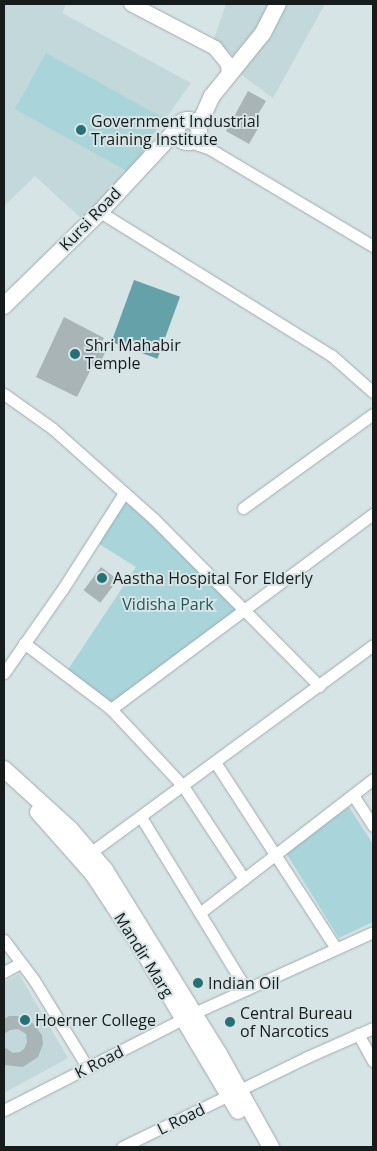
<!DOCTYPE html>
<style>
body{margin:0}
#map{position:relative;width:377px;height:1151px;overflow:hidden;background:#d7e4e5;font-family:"Open Sans",sans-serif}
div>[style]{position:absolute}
.built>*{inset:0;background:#c2d8da}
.green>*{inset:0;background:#a9d4d9;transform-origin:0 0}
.water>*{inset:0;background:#64a1a8;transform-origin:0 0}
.building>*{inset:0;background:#a8b4b6;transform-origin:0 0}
.roads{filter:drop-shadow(0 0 1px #9fabad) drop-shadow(0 0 1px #9fabad)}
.minor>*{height:11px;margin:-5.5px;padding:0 5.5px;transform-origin:5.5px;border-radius:5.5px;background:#fff}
.tertiary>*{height:14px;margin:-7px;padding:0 7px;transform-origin:7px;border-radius:7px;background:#fff}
.secondary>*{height:16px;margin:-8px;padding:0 8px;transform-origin:8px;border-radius:8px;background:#fff}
.secondary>.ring{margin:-8px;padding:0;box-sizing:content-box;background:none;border:16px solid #fff;border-radius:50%}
.dots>*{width:14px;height:14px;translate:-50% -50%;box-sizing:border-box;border:2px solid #d7e4e5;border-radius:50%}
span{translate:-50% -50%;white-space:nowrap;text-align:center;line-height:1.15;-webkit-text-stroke:4px #d7e4e5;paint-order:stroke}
.poi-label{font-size:16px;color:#161b1b}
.left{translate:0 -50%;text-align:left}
.street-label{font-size:16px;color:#161b1b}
.park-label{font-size:16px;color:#23585e}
.frame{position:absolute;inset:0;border:5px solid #161b1b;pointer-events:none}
</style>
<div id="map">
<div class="built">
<div style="clip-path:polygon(4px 4px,66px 4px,62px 13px,191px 83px,118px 185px,83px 220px,35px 176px,4px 206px)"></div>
<div style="clip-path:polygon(226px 4px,269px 4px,256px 30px,235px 57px,214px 39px)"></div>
<div style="clip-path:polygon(284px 4px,325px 4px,273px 98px,239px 73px)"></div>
<div style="clip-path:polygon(19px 974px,68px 1058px,4px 1093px,4px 982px)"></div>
</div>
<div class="green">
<div style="left:46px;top:53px;width:133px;height:64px;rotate:29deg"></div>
<div style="clip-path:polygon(124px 498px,241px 609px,111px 706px,67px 671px,136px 567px,96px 542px)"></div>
<div style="clip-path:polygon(349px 807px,373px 844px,373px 922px,339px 938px,286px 853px)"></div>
</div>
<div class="water">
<div style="left:134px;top:280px;width:49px;height:66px;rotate:20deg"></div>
</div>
<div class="building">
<div style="clip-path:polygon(248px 91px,266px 101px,254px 121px,260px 125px,249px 144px,226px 131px)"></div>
<div style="clip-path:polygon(64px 317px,104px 338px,100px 346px,106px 350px,101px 362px,96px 359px,77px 397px,36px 377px)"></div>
<div style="left:101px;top:567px;width:21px;height:29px;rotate:37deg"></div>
<div style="clip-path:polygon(9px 1016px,17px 1016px,30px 1020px,42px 1035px,43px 1044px,38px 1057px,23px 1067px,4px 1065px,4px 1047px,13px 1053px,20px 1052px,24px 1049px,27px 1042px,26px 1034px,18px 1029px,10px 1030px,4px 1034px,4px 1019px)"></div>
</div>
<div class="roads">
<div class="minor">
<div style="left:190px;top:142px;width:21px;rotate:19deg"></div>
<div style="left:210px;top:149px;width:190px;rotate:30.8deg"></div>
<div style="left:100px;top:212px;width:272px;rotate:31.8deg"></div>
<div style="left:331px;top:355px;width:56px;rotate:41.4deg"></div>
<div style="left:4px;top:394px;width:60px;rotate:35.5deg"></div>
<div style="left:53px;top:429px;width:135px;rotate:41.7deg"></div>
<div style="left:154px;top:519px;width:235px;rotate:45.3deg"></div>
<div style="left:243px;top:508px;width:160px;rotate:-35.9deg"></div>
<div style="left:24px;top:643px;width:109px;rotate:37.2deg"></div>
<div style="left:111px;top:709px;width:105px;rotate:46.9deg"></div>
<div style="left:183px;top:786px;width:111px;rotate:56.7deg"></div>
<div style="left:4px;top:673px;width:101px;rotate:-55.1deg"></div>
<div style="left:62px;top:590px;width:115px;rotate:-57.4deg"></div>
<div style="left:111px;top:709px;width:327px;rotate:-36.7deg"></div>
<div style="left:215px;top:762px;width:222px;rotate:57deg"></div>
<div style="left:353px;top:795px;width:37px;rotate:57deg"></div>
<div style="left:141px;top:817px;width:202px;rotate:58.6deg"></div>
<div style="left:86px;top:856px;width:356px;rotate:-36.3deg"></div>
<div style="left:201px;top:912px;width:217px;rotate:-37.7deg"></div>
<div style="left:4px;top:940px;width:50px;rotate:53.1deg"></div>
<div style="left:34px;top:980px;width:103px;rotate:58.5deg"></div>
<div style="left:4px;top:972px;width:18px;rotate:-29deg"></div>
<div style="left:358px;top:1034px;width:31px;rotate:61deg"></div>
<div style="left:4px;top:1110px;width:213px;rotate:-27deg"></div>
<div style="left:194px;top:1013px;width:196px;rotate:-24.3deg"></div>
<div style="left:122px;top:1147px;width:206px;rotate:-25.9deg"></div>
<div style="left:307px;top:1057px;width:72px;rotate:-23.7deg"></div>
</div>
<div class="tertiary">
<div style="left:131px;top:4px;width:95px;rotate:27.6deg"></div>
<div style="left:215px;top:48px;width:21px;rotate:51deg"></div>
<div style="left:228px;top:64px;width:12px;rotate:85deg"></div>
</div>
<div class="secondary">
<div class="ring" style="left:177px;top:120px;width:6px;height:6px"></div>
<div style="left:198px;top:127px;width:34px;rotate:-66deg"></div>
<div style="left:212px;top:96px;width:81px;rotate:-51deg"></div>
<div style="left:263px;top:33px;width:33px;rotate:-63deg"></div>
<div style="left:4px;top:306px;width:134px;rotate:-44.4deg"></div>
<div style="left:100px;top:212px;width:112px;rotate:-47.2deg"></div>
<div style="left:4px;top:769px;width:89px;rotate:42.3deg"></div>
<div style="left:70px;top:829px;width:54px;rotate:49.5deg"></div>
<div style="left:105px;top:870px;width:216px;rotate:58.2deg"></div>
<div style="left:219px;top:1054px;width:107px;rotate:60.8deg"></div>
<div style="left:38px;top:812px;width:83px;rotate:48.4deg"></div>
<div style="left:93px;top:874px;width:84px;rotate:56.7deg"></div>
<div style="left:139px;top:944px;width:194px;rotate:59.3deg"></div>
</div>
</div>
<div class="dots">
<div style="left:81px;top:130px;background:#267078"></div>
<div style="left:75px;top:354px;background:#267078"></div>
<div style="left:102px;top:578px;background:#267078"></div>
<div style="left:198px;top:983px;background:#267078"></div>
<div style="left:25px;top:1020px;background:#267078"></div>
<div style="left:230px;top:1022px;background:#267078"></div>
</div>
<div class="poi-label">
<span class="left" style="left:91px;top:130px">Government Industrial<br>Training Institute</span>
<span class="left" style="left:85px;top:354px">Shri Mahabir<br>Temple</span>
<span class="left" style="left:113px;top:578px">Aastha Hospital For Elderly</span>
<span class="left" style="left:208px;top:983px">Indian Oil</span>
<span class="left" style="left:240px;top:1022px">Central Bureau<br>of Narcotics</span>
<span class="left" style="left:35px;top:1020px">Hoerner College</span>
</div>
<div class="street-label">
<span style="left:90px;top:219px;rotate:-46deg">Kursi Road</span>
<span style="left:144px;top:955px;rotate:58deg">Mandir Marg</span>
<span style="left:99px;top:1062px;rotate:-27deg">K Road</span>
<span style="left:181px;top:1119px;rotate:-26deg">L Road</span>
</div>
<div class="park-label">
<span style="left:168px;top:604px">Vidisha Park</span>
</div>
<div class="frame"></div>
</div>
